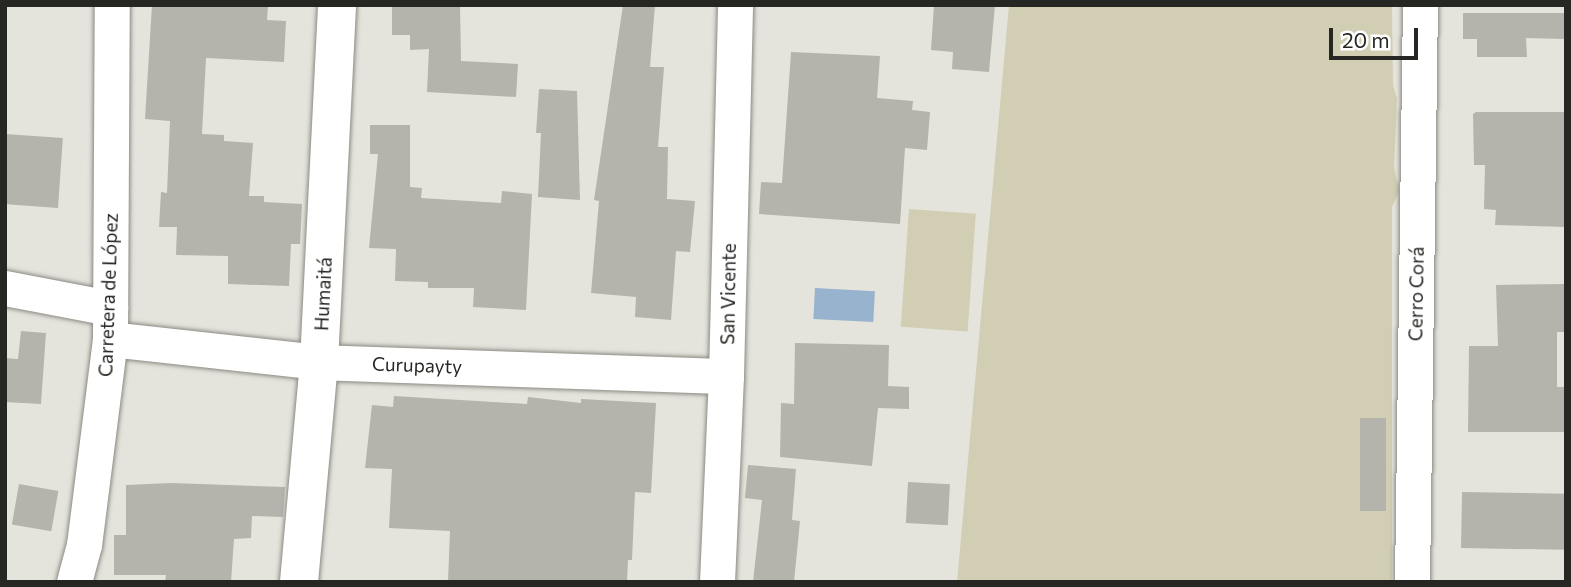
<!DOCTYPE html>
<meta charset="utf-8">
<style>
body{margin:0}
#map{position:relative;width:1571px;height:587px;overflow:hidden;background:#e5e4dc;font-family:Commissioner,sans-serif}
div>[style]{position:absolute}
.green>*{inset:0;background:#d2ceb4;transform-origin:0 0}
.water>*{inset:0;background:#98b3ce;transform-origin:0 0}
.building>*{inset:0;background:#b4b3ac;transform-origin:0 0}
.roads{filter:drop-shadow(0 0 2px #8b8a83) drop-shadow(0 0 2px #8b8a83)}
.street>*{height:35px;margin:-17.5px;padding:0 17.5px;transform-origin:17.5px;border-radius:17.5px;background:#fff}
.secondary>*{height:38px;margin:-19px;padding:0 19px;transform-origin:19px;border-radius:19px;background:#fff}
span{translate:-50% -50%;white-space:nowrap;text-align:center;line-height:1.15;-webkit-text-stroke:5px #fff;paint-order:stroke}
.street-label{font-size:19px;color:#262623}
.frame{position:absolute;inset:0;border:7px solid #262623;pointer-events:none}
.scale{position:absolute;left:1329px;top:28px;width:89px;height:32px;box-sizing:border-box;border:4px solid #262623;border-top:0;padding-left:9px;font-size:21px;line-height:24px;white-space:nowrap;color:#262623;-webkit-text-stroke:5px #fff;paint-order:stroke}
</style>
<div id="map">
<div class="green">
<div style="clip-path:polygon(1009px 5px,1392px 5px,1393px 85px,1397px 99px,1394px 167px,1399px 191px,1392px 207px,1392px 582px,957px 582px)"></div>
<div style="left:909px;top:209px;width:67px;height:118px;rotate:4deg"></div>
</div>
<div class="water">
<div style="left:815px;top:288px;width:60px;height:31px;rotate:3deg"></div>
</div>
<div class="building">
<div style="clip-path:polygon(152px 5px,268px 5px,267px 20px,286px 21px,284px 62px,206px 58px,202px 134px,224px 135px,224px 141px,253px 143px,249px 196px,264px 196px,264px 202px,302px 204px,300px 244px,291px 244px,289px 286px,228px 284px,228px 256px,176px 255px,177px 227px,159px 227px,161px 192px,167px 193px,170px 121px,145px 119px)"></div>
<div style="clip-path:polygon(392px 5px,460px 5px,461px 61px,518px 64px,516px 97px,427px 92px,429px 49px,410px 50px,410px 35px,392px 35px)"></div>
<div style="clip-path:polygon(623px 5px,655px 5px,650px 67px,664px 67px,658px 147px,668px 147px,667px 199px,695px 201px,690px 252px,676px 251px,671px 320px,635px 317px,636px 297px,591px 293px,599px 201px,594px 200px)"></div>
<div style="clip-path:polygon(934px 5px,995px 5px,989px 72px,952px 69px,953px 52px,931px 50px)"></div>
<div style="clip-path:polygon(1463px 13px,1565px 13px,1565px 39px,1526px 38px,1527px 57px,1477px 57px,1477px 39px,1463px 39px)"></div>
<div style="clip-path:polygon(791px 52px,880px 56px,877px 98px,913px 101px,912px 110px,930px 112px,927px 150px,905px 148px,900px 224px,759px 214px,761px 182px,782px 183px)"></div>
<div style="clip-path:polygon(539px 89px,577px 91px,580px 200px,538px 197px,541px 133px,536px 133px)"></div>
<div style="clip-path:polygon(1476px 112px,1566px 112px,1566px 227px,1495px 225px,1496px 210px,1484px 209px,1485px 165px,1474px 165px,1473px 114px)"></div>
<div style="clip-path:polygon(370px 125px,410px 125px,410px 187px,422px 188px,421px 198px,501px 203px,502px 191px,532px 194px,526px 310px,473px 307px,474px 288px,428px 288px,428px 282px,395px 281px,396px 249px,369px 248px,378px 154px,370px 154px)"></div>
<div style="left:5px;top:134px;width:58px;height:70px;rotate:4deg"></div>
<div style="clip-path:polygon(1566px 284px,1566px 332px,1557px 332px,1557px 387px,1566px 387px,1566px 432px,1468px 432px,1469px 346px,1498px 346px,1496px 285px)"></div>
<div style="clip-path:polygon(21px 331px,46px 333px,41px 404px,5px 402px,5px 358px,18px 359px)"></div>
<div style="clip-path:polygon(795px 343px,889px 345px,888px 386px,909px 387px,909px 409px,878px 408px,872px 466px,780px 457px,781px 403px,794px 404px)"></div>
<div style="clip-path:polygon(394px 396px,527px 404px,528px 397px,581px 403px,581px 399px,656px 403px,651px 493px,635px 492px,632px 560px,628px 560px,627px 582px,448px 582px,450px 531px,389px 528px,392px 469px,365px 468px,372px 405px,393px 407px)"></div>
<div style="left:1360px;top:418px;width:26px;height:93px"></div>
<div style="clip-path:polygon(748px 465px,796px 469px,792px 520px,800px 521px,794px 582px,753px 582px,762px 500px,745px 498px)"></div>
<div style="left:908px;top:482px;width:42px;height:41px;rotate:3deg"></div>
<div style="clip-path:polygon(171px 483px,285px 487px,283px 517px,252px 516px,251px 538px,234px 539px,231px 582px,165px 582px,166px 575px,114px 575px,114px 535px,126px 535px,126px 485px)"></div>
<div style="left:19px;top:484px;width:40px;height:41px;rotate:10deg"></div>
<div style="left:1462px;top:492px;width:104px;height:56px;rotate:1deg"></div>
</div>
<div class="roads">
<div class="street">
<div style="left:5px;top:288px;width:107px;rotate:10.8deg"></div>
<div style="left:110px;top:339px;width:210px;rotate:6.3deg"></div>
<div style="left:319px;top:362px;width:407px;rotate:2deg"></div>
<div style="left:74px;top:582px;width:38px;rotate:-75deg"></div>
<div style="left:84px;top:545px;width:208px;rotate:-82.8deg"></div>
<div style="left:110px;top:339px;width:334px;rotate:-89.7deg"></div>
<div style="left:717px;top:582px;width:206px;rotate:-87.5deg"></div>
<div style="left:726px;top:376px;width:371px;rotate:-88.6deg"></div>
<div style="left:1412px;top:582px;width:577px;rotate:-89.21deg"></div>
</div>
<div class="secondary">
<div style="left:299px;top:582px;width:221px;rotate:-84.8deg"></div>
<div style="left:319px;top:362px;width:357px;rotate:-87.1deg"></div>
</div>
</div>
<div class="street-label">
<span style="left:323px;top:294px;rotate:-87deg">Humaitá</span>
<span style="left:728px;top:294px;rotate:-89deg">San Vicente</span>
<span style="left:1416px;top:294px;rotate:-89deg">Cerro Corá</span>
<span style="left:108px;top:295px;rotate:-88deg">Carretera de López</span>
<span style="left:417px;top:365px;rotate:2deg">Curupayty</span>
</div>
<div class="frame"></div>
<div class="scale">20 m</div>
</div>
